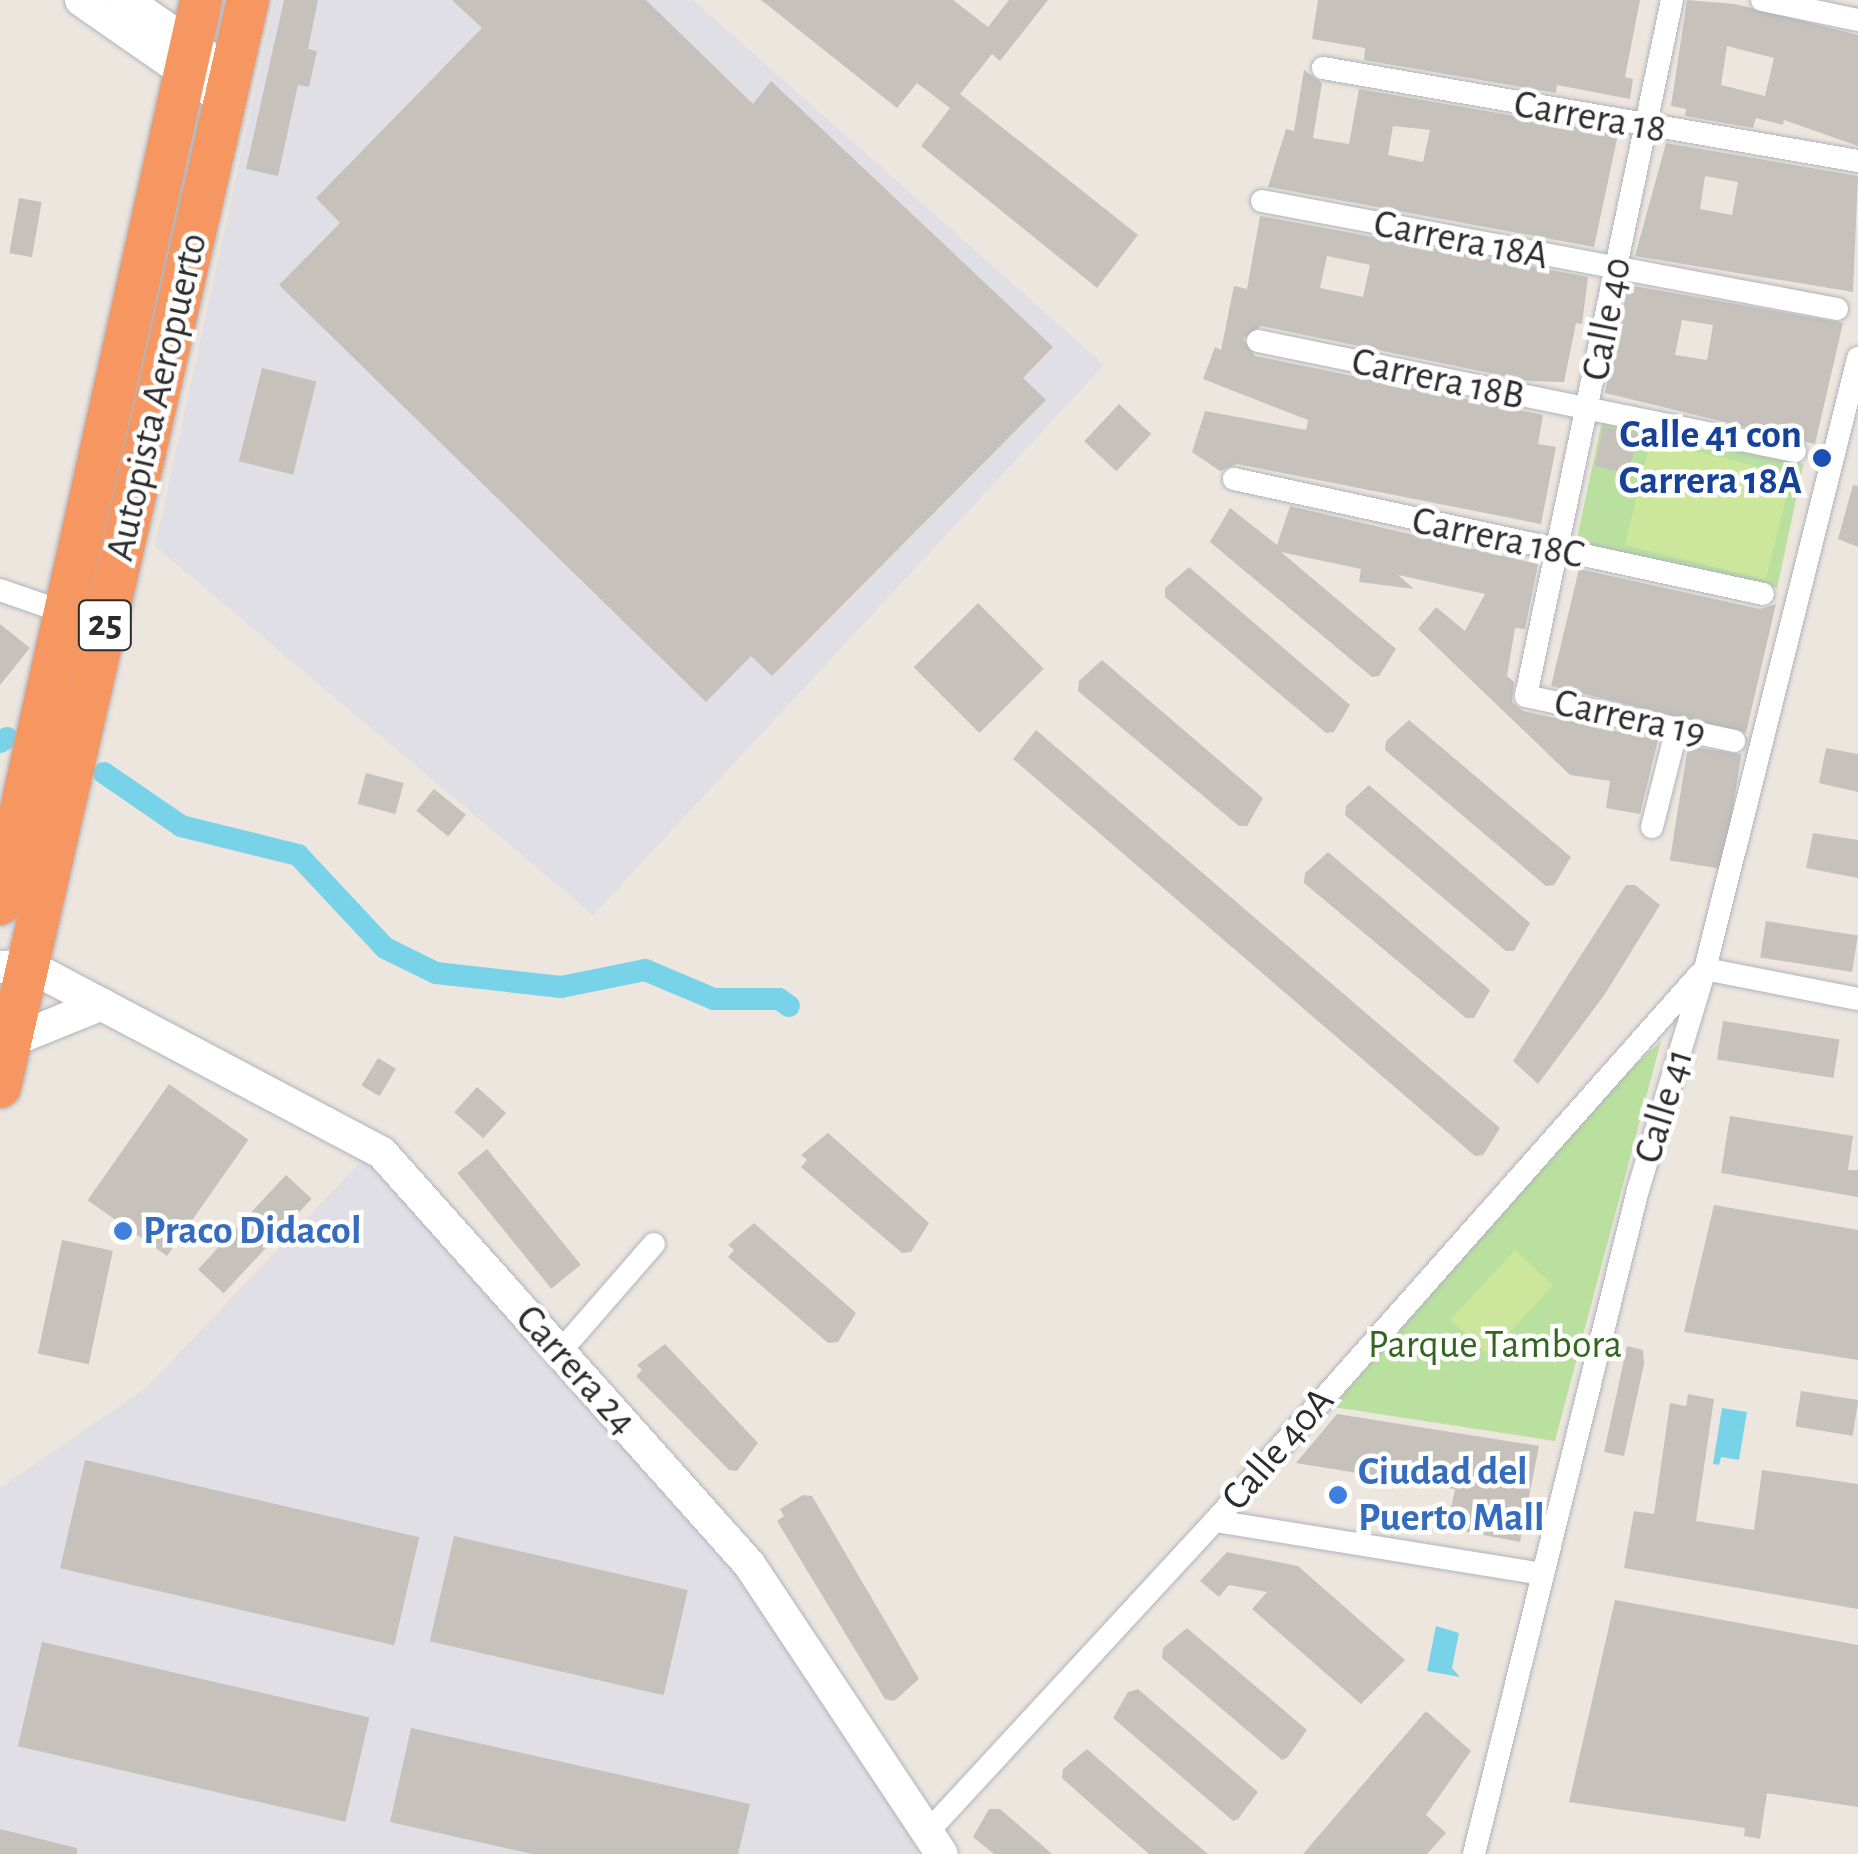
<!DOCTYPE html>
<style>
body{margin:0}
#map{position:relative;width:1858px;height:1854px;overflow:hidden;background:#ede6df;font-family:"Alegreya Sans",sans-serif}
div>[style]{position:absolute}
.industrial>*{inset:0;background:#e1dfe6}
.green>*{inset:0;background:#bae09f;transform-origin:0 0}
.pitch>*{inset:0;background:#cce79b;transform-origin:0 0}
.water>*{inset:0;background:#78d3e9}
.canal>*{height:22px;margin:-11px;padding:0 11px;transform-origin:11px;border-radius:11px;background:#78d3e9}
.building>*{inset:0;background:#c6c1bb;transform-origin:0 0}
.roads{filter:drop-shadow(0 0 2px #b0b3bc) drop-shadow(0 0 2px #b0b3bc)}
.street>*{height:22px;margin:-11px;padding:0 11px;transform-origin:11px;border-radius:11px;background:#fff}
.secondary>*{height:32px;margin:-16px;padding:0 16px;transform-origin:16px;border-radius:16px;background:#fff}
.highway>*{height:42px;margin:-21px;padding:0 21px;transform-origin:21px;border-radius:21px;background:#f69761}
.dots>*{width:28px;height:28px;translate:-50% -50%;box-sizing:border-box;border:5px solid #fff;border-radius:50%}
span{translate:-50% -50%;white-space:nowrap;text-align:center;line-height:1.15;-webkit-text-stroke:9px #fff;paint-order:stroke}
.shield-label span{padding:2px 8px;background:#fff;border:2px solid;border-radius:8px;-webkit-text-stroke-width:0}
.shield-label{font-size:38px;color:#2c2c2c;font-weight:700}
.street-label{font-size:40px;color:#2c2c2c}
.transit-label{font-size:40px;color:#164399;font-weight:700}
.right{translate:-100% -50%;text-align:right}
.shop-label{font-size:40px;color:#366cbe;font-weight:700}
.left{translate:0 -50%;text-align:left}
.park-label{font-size:40px;color:#33671f}
</style>
<div id="map">
<div class="industrial">
<div style="clip-path:polygon(275px 0,693px 0,1104px 365px,593px 915px,155px 546px)"></div>
<div style="clip-path:polygon(366px 1156px,775px 1616px,920px 1854px,0 1854px,0 1488px,147px 1387px)"></div>
</div>
<div class="green">
<div style="left:1602px;top:421px;width:206px;height:127px;rotate:12deg"></div>
<div style="clip-path:polygon(1661px 1041px,1555px 1441px,1333px 1407px,1596px 1103px)"></div>
</div>
<div class="pitch">
<div style="left:1651px;top:440px;width:145px;height:108px;rotate:14deg"></div>
<div style="left:1515px;top:1250px;width:52px;height:95px;rotate:43deg"></div>
</div>
<div class="water">
<div style="clip-path:polygon(1722px 1408px,1747px 1412px,1739px 1460px,1721px 1457px,1719px 1465px,1713px 1464px)"></div>
<div style="clip-path:polygon(1436px 1626px,1459px 1633px,1452px 1668px,1460px 1677px,1427px 1671px)"></div>
</div>
<div class="canal">
<div style="left:0;top:742px;width:8px;rotate:-30deg"></div>
<div style="left:104px;top:773px;width:93px;rotate:34.5deg"></div>
<div style="left:181px;top:826px;width:121px;rotate:13.9deg"></div>
<div style="left:298px;top:855px;width:127px;rotate:46.9deg"></div>
<div style="left:385px;top:948px;width:57px;rotate:26.1deg"></div>
<div style="left:436px;top:973px;width:126px;rotate:6.4deg"></div>
<div style="left:561px;top:987px;width:86px;rotate:-11.4deg"></div>
<div style="left:645px;top:970px;width:75px;rotate:22.8deg"></div>
<div style="left:714px;top:999px;width:65px"></div>
<div style="left:779px;top:999px;width:12px;rotate:35deg"></div>
</div>
<div class="building">
<div style="clip-path:polygon(284px 0,318px 0,308px 49px,317px 51px,309px 87px,298px 85px,278px 176px,246px 169px)"></div>
<div style="clip-path:polygon(452px 0,646px 0,753px 104px,771px 81px,1053px 347px,1023px 378px,1046px 400px,772px 676px,751px 656px,706px 702px,279px 285px,340px 223px,316px 198px,482px 28px)"></div>
<div style="clip-path:polygon(761px 0,953px 0,988px 27px,1009px 0,1048px 0,1000px 61px,992px 54px,960px 94px,1138px 235px,1097px 288px,921px 146px,950px 108px,917px 83px,897px 108px)"></div>
<div style="clip-path:polygon(1318px 0,1640px 0,1625px 77px,1633px 79px,1630px 99px,1557px 85px,1556px 93px,1364px 60px,1365px 48px,1312px 39px)"></div>
<div style="clip-path:polygon(evenodd,1687px 0,1735px 4px,1858px 35px,1858px 146px,1784px 120px,1783px 125px,1756px 118px,1753px 128px,1685px 116px,1686px 109px,1671px 106px,1687px 0,1727px 46px,1774px 58px,1765px 96px,1721px 85px,1727px 46px)"></div>
<div style="clip-path:polygon(evenodd,1304px 70px,1322px 83px,1313px 138px,1349px 144px,1359px 89px,1618px 134px,1594px 247px,1268px 187px,1286px 129px,1294px 131px,1304px 70px,1393px 126px,1430px 130px,1423px 162px,1388px 155px,1393px 126px)"></div>
<div style="clip-path:polygon(evenodd,1666px 143px,1858px 176px,1853px 292px,1635px 256px,1666px 143px,1705px 176px,1738px 182px,1732px 215px,1700px 209px,1705px 176px)"></div>
<div style="left:19px;top:198px;width:23px;height:56px;rotate:10deg"></div>
<div style="clip-path:polygon(evenodd,1260px 216px,1588px 277px,1582px 324px,1576px 323px,1564px 382px,1529px 381px,1261px 326px,1243px 339px,1255px 356px,1543px 415px,1538px 444px,1556px 447px,1541px 524px,1237px 464px,1220px 471px,1192px 452px,1205px 411px,1306px 430px,1308px 420px,1203px 379px,1215px 347px,1221px 350px,1234px 286px,1247px 289px,1260px 216px,1327px 256px,1370px 265px,1363px 297px,1320px 288px,1327px 256px)"></div>
<div style="clip-path:polygon(evenodd,1628px 285px,1843px 323px,1815px 444px,1605px 393px,1628px 285px,1682px 320px,1713px 325px,1707px 360px,1675px 355px,1682px 320px)"></div>
<div style="left:262px;top:368px;width:56px;height:96px;rotate:14deg"></div>
<div style="left:1119px;top:404px;width:44px;height:51px;rotate:43deg"></div>
<div style="left:1603px;top:427px;width:35px;height:40px;rotate:12deg"></div>
<div style="clip-path:polygon(1853px 485px,1858px 486px,1858px 547px,1838px 539px)"></div>
<div style="clip-path:polygon(1290px 506px,1538px 564px,1525px 629px,1515px 628px,1507px 676px,1514px 682px,1512px 702px,1523px 711px,1658px 740px,1640px 814px,1606px 808px,1610px 781px,1570px 775px,1418px 629px,1436px 607px,1465px 631px,1485px 594px,1398px 575px,1414px 589px,1359px 582px,1361px 569px,1281px 552px,1396px 649px,1379px 676px,1372px 677px,1210px 542px,1230px 508px,1277px 545px)"></div>
<div style="clip-path:polygon(1189px 567px,1350px 705px,1334px 732px,1326px 733px,1165px 597px,1165px 588px)"></div>
<div style="clip-path:polygon(1579px 569px,1760px 609px,1776px 604px,1746px 733px,1551px 686px)"></div>
<div style="left:978px;top:603px;width:93px;height:91px;rotate:45deg"></div>
<div style="clip-path:polygon(0 624px,30px 648px,0 685px)"></div>
<div style="clip-path:polygon(1102px 660px,1263px 798px,1247px 826px,1239px 826px,1078px 691px,1079px 681px)"></div>
<div style="clip-path:polygon(1409px 720px,1571px 857px,1554px 885px,1546px 886px,1385px 750px,1386px 741px)"></div>
<div style="clip-path:polygon(1036px 730px,1500px 1128px,1483px 1155px,1475px 1156px,1013px 759px)"></div>
<div style="left:1688px;top:746px;width:54px;height:116px;rotate:9deg"></div>
<div style="clip-path:polygon(1826px 748px,1858px 754px,1858px 792px,1819px 783px)"></div>
<div style="left:366px;top:773px;width:39px;height:32px;rotate:15deg"></div>
<div style="clip-path:polygon(1369px 785px,1530px 923px,1514px 951px,1506px 951px,1345px 815px,1346px 806px)"></div>
<div style="left:434px;top:789px;width:41px;height:28px;rotate:39deg"></div>
<div style="clip-path:polygon(1813px 833px,1858px 840px,1858px 878px,1806px 868px)"></div>
<div style="clip-path:polygon(1328px 852px,1490px 990px,1474px 1018px,1466px 1018px,1304px 883px,1305px 873px)"></div>
<div style="clip-path:polygon(1626px 885px,1635px 885px,1660px 905px,1605px 994px,1538px 1084px,1513px 1061px)"></div>
<div style="left:1766px;top:921px;width:93px;height:37px;rotate:9deg"></div>
<div style="left:1723px;top:1021px;width:118px;height:39px;rotate:9deg"></div>
<div style="left:378px;top:1058px;width:21px;height:32px;rotate:31deg"></div>
<div style="left:169px;top:1084px;width:97px;height:142px;rotate:35deg"></div>
<div style="left:477px;top:1087px;width:39px;height:34px;rotate:42deg"></div>
<div style="clip-path:polygon(1730px 1116px,1853px 1136px,1848px 1170px,1858px 1170px,1858px 1197px,1721px 1173px)"></div>
<div style="clip-path:polygon(828px 1133px,929px 1223px,911px 1252px,902px 1253px,801px 1167px,807px 1160px,801px 1155px)"></div>
<div style="left:487px;top:1149px;width:149px;height:38px;rotate:51deg"></div>
<div style="left:286px;top:1175px;width:35px;height:129px;rotate:43deg"></div>
<div style="clip-path:polygon(1714px 1205px,1858px 1230px,1858px 1360px,1684px 1332px)"></div>
<div style="clip-path:polygon(754px 1223px,856px 1313px,838px 1342px,828px 1343px,728px 1257px,734px 1250px,728px 1245px)"></div>
<div style="left:62px;top:1240px;width:52px;height:116px;rotate:12deg"></div>
<div style="clip-path:polygon(665px 1344px,758px 1443px,737px 1471px,729px 1470px,636px 1376px,642px 1370px,637px 1365px)"></div>
<div style="clip-path:polygon(1627px 1346px,1643px 1350px,1644px 1364px,1624px 1456px,1604px 1452px)"></div>
<div style="left:1801px;top:1391px;width:58px;height:36px;rotate:9deg"></div>
<div style="clip-path:polygon(1688px 1394px,1714px 1399px,1696px 1521px,1754px 1530px,1762px 1470px,1858px 1484px,1858px 1609px,1624px 1568px,1634px 1511px,1654px 1514px,1670px 1403px,1686px 1406px)"></div>
<div style="clip-path:polygon(1337px 1414px,1539px 1446px,1520px 1542px,1447px 1528px,1455px 1489px,1296px 1463px)"></div>
<div style="left:85px;top:1460px;width:343px;height:111px;rotate:13deg"></div>
<div style="clip-path:polygon(803px 1495px,812px 1496px,919px 1679px,894px 1701px,885px 1699px,777px 1521px,784px 1516px,780px 1509px)"></div>
<div style="left:454px;top:1536px;width:240px;height:108px;rotate:13deg"></div>
<div style="clip-path:polygon(1227px 1552px,1298px 1566px,1405px 1660px,1361px 1704px,1252px 1609px,1267px 1592px,1229px 1585px,1219px 1597px,1200px 1581px)"></div>
<div style="clip-path:polygon(1615px 1600px,1858px 1645px,1858px 1807px,1767px 1793px,1760px 1839px,1744px 1836px,1745px 1828px,1569px 1802px)"></div>
<div style="clip-path:polygon(1187px 1628px,1307px 1730px,1288px 1757px,1282px 1760px,1162px 1658px,1163px 1648px)"></div>
<div style="left:42px;top:1642px;width:336px;height:107px;rotate:13deg"></div>
<div style="clip-path:polygon(1138px 1689px,1258px 1792px,1238px 1819px,1233px 1821px,1113px 1718px,1128px 1692px)"></div>
<div style="clip-path:polygon(1426px 1711px,1471px 1751px,1426px 1815px,1446px 1833px,1427px 1854px,1303px 1854px)"></div>
<div style="clip-path:polygon(411px 1728px,750px 1804px,738px 1854px,532px 1854px,390px 1822px)"></div>
<div style="clip-path:polygon(1087px 1749px,1162px 1815px,1208px 1854px,1149px 1854px,1091px 1804px,1062px 1778px,1063px 1769px)"></div>
<div style="clip-path:polygon(989px 1809px,1000px 1809px,1052px 1854px,994px 1854px,973px 1837px)"></div>
<div style="clip-path:polygon(0 1829px,77px 1848px,77px 1854px,0 1854px)"></div>
</div>
<div class="roads">
<div class="street">
<div style="left:1672px;top:0;width:711px;rotate:101.85deg"></div>
<div style="left:1526px;top:696px;width:213px;rotate:12.2deg"></div>
<div style="left:1762px;top:0;width:98px;rotate:11.8deg"></div>
<div style="left:1323px;top:68px;width:543px;rotate:9.86deg"></div>
<div style="left:1262px;top:201px;width:585px;rotate:10.64deg"></div>
<div style="left:1258px;top:341px;width:548px;rotate:11.58deg"></div>
<div style="left:1234px;top:479px;width:541px;rotate:12.26deg"></div>
<div style="left:0;top:590px;width:67px;rotate:19.2deg"></div>
<div style="left:1652px;top:827px;width:102px;rotate:-75.8deg"></div>
<div style="left:1705px;top:969px;width:156px;rotate:11.1deg"></div>
<div style="left:560px;top:1352px;width:143px;rotate:-49deg"></div>
<div style="left:1215px;top:1521px;width:331px;rotate:9.2deg"></div>
<div style="left:925px;top:1835px;width:427px;rotate:-47.3deg"></div>
<div style="left:1215px;top:1521px;width:730px;rotate:-48.44deg"></div>
<div style="left:1474px;top:1854px;width:684px;rotate:-76.13deg"></div>
<div style="left:1638px;top:1190px;width:231px;rotate:-73.1deg"></div>
<div style="left:1705px;top:969px;width:630px;rotate:-75.94deg"></div>
</div>
<div class="secondary">
<div style="left:81px;top:0;width:175px;rotate:34.8deg"></div>
<div style="left:126px;top:0;width:129px;rotate:34.9deg"></div>
<div style="left:0;top:967px;width:29px;rotate:-2deg"></div>
<div style="left:29px;top:966px;width:399px;rotate:27.9deg"></div>
<div style="left:382px;top:1153px;width:551px;rotate:48.24deg"></div>
<div style="left:749px;top:1564px;width:348px;rotate:56.4deg"></div>
<div style="left:11px;top:1041px;width:98px;rotate:-22.1deg"></div>
</div>
<div class="highway">
<div style="left:0;top:904px;width:926px;rotate:-77.46deg"></div>
<div style="left:0;top:1087px;width:1115px;rotate:-77.15deg"></div>
</div>
</div>
<div class="dots">
<div style="left:1822px;top:458px;background:#1a4fb4"></div>
<div style="left:123px;top:1231px;background:#3f7fe0"></div>
<div style="left:1338px;top:1495px;background:#3f7fe0"></div>
</div>
<div class="shield-label">
<span style="left:105px;top:625px">25</span>
</div>
<div class="street-label">
<span style="left:1590px;top:117px;rotate:10deg">Carrera 18</span>
<span style="left:1461px;top:240px;rotate:11deg">Carrera 18A</span>
<span style="left:1607px;top:319px;rotate:-79deg">Calle 40</span>
<span style="left:1438px;top:379px;rotate:12deg">Carrera 18B</span>
<span style="left:157px;top:397px;rotate:-77deg">Autopista Aeropuerto</span>
<span style="left:1498px;top:538px;rotate:12deg">Carrera 18C</span>
<span style="left:1630px;top:718px;rotate:12deg">Carrera 19</span>
<span style="left:1664px;top:1106px;rotate:-73deg">Calle 41</span>
<span style="left:576px;top:1370px;rotate:48deg">Carrera 24</span>
<span style="left:1278px;top:1449px;rotate:-49deg">Calle 40A</span>
</div>
<div class="transit-label">
<span class="right" style="left:1802px;top:458px">Calle 41 con<br>Carrera 18A</span>
</div>
<div class="shop-label">
<span class="left" style="left:143px;top:1231px">Praco Didacol</span>
<span class="left" style="left:1358px;top:1495px">Ciudad del<br>Puerto Mall</span>
</div>
<div class="park-label">
<span style="left:1495px;top:1345px">Parque Tambora</span>
</div>
</div>
